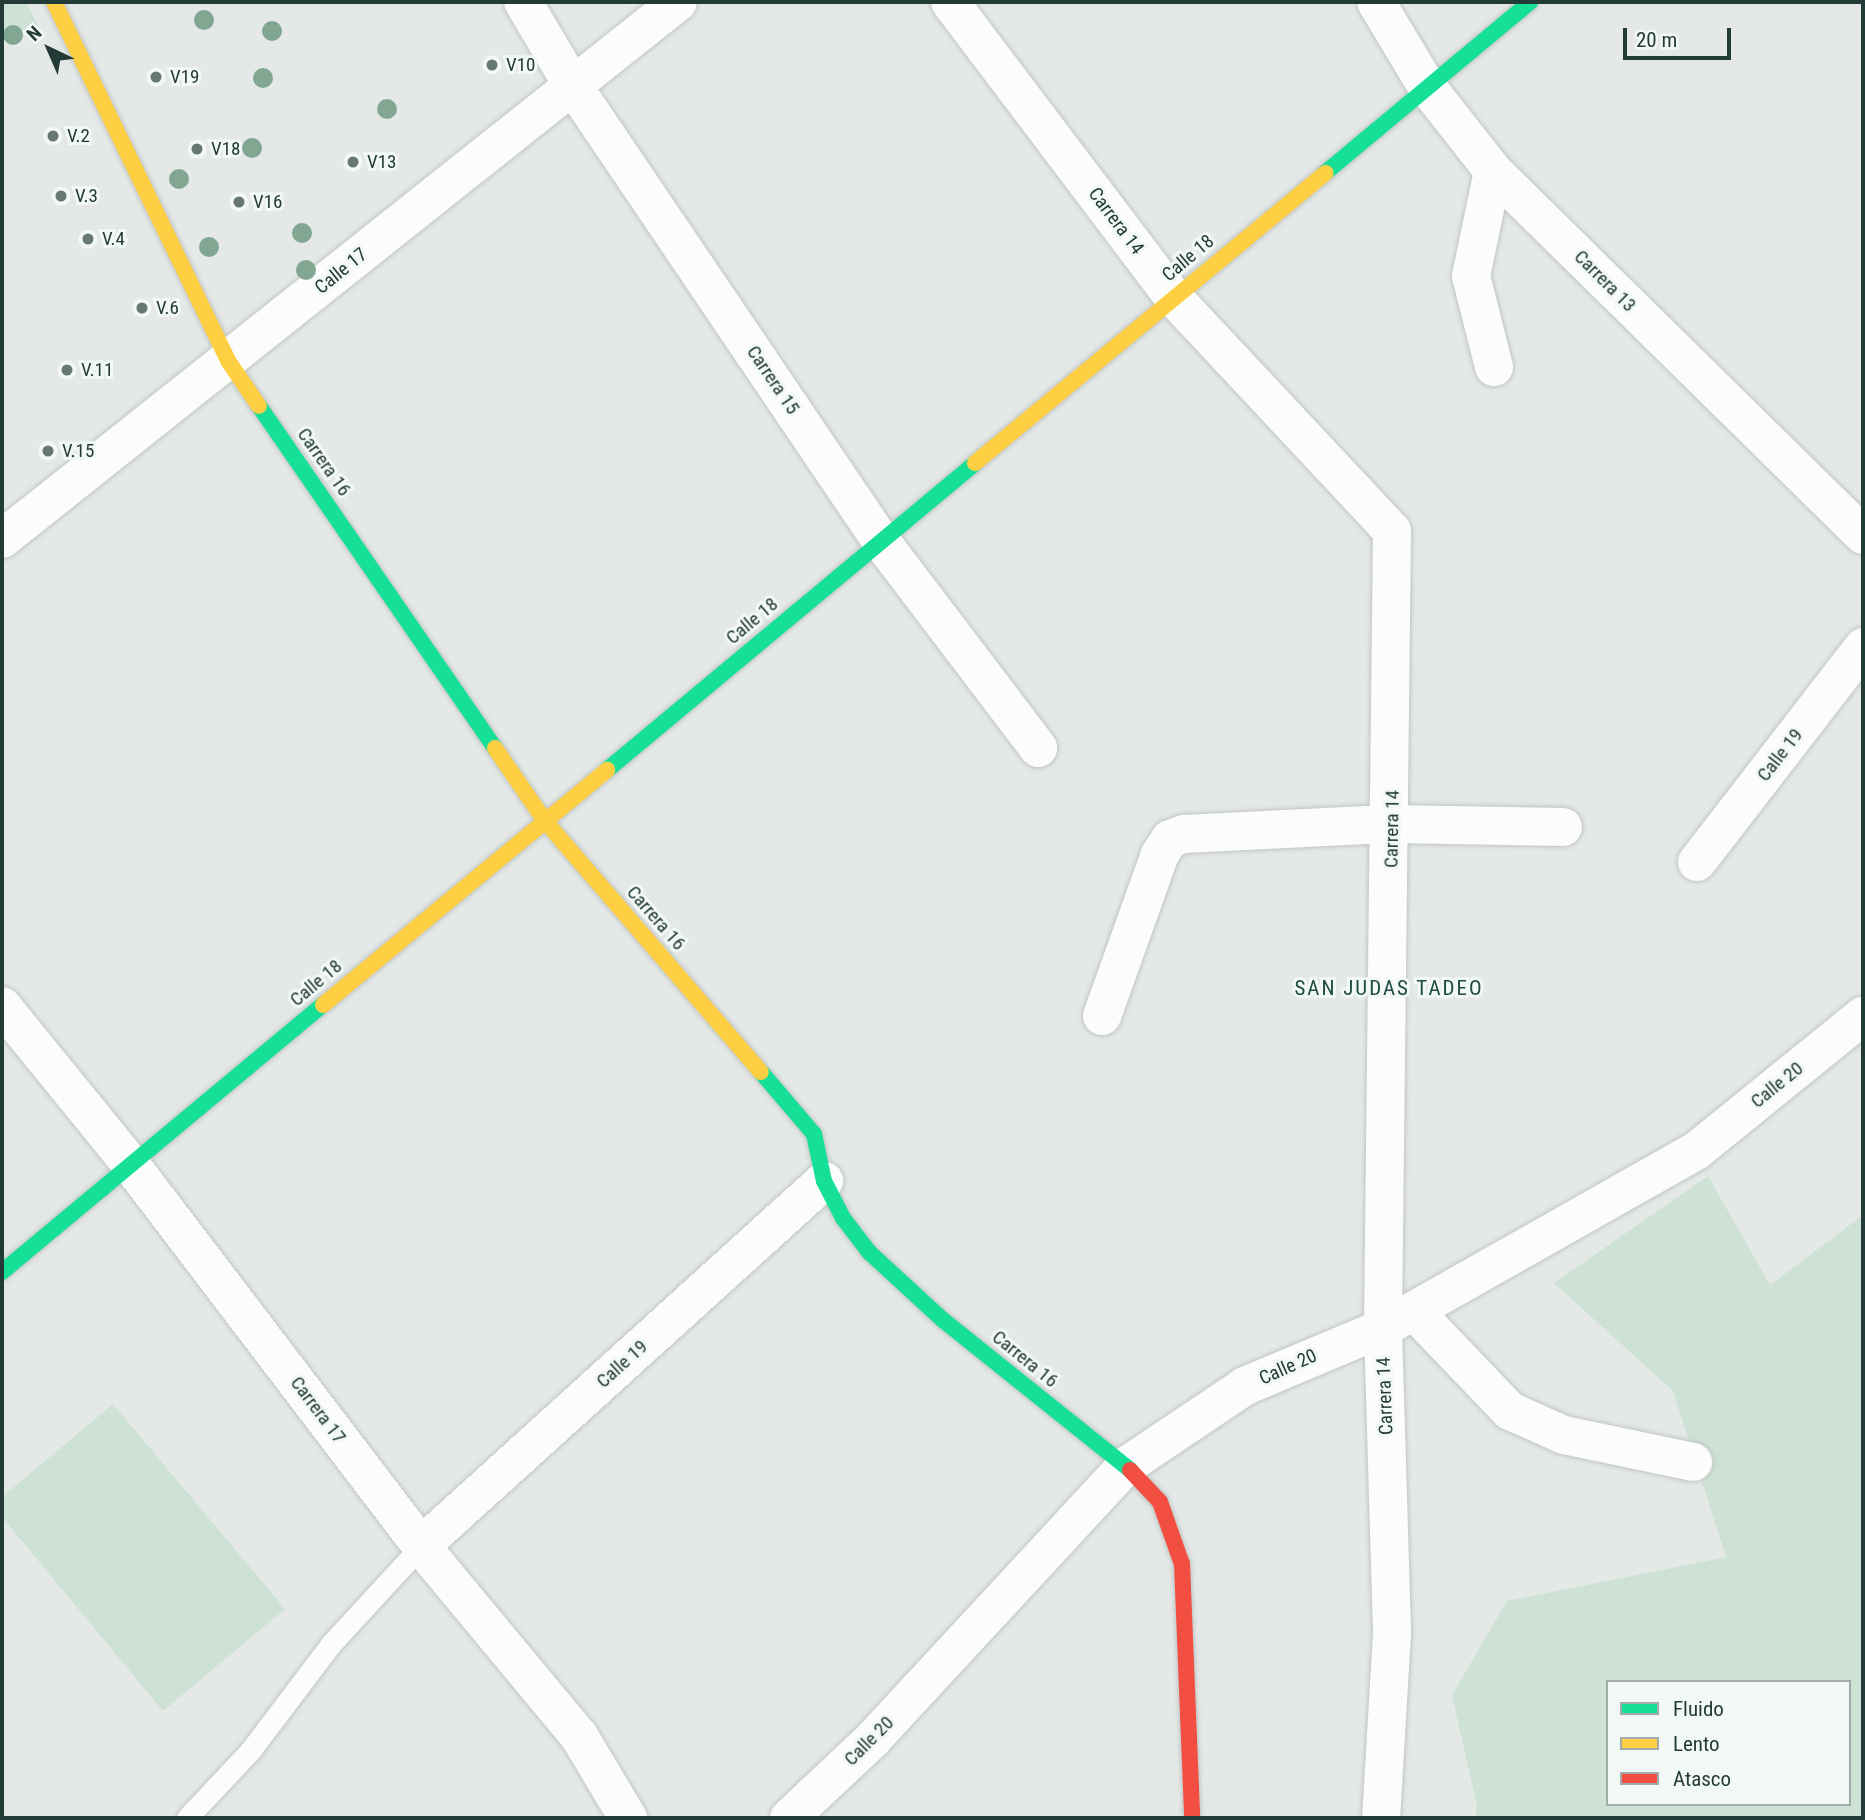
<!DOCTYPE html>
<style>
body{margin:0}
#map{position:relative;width:1865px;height:1820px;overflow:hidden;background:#e4e9e7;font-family:"Roboto Condensed",sans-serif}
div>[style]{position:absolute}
.green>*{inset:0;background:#cee1d5}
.roads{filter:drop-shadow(0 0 2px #c1c6c4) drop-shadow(0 0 2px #c1c6c4)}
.lane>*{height:21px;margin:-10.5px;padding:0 10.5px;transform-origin:10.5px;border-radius:10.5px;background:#fbfcfb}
.street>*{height:38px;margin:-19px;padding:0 19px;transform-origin:19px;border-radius:19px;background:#fbfcfb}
.fast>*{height:16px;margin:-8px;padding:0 8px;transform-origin:8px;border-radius:8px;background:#16e098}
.slow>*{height:16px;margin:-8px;padding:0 8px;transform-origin:8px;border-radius:8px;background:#ffcf43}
.jam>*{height:16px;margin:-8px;padding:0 8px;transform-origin:8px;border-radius:8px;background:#f24e42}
.trees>*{width:20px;height:20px;margin:-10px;border-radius:50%;background:#81a692}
.dots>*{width:19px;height:19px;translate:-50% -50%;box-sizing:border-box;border:4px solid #f2f8f5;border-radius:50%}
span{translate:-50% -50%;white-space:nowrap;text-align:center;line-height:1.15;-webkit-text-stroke:6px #f2f8f5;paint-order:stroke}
.poi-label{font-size:19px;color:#233b36}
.left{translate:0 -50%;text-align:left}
.street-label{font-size:19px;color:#233b36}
.neighbourhood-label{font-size:21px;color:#204b43;letter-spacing:2px}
.frame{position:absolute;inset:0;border:4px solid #233b36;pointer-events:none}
.legend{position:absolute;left:1606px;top:1680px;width:245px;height:126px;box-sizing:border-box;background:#f2f8f5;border:2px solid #9faca9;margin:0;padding:9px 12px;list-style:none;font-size:21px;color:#233b36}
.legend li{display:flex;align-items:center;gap:14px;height:35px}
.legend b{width:35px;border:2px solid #9faca9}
.north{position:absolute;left:14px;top:14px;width:70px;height:70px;-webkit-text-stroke:5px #f2f8f5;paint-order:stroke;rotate:316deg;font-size:19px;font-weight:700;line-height:28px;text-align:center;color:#233b36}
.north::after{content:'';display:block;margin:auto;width:24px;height:32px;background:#233b36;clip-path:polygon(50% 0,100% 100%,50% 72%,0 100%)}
.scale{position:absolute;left:1623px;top:28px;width:108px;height:32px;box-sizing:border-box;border:4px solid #233b36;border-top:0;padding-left:9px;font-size:21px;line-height:24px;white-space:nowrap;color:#233b36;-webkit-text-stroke:5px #f2f8f5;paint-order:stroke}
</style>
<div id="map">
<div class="green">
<div style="clip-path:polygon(2px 2px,26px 2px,39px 27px,2px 33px)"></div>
<div style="clip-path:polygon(evenodd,1708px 1176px,1770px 1285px,1863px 1215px,1863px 1812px,1858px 1818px,1475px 1818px,1477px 1806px,1452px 1695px,1507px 1601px,1726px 1557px,1673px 1391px,1554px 1283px,1708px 1176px,1608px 1682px,1849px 1682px,1849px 1804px,1608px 1804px,1608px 1682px)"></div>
<div style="clip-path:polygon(113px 1404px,285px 1609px,163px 1711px,2px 1517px,2px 1497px)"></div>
</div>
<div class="roads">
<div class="lane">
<div style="left:187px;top:1818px;width:92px;rotate:-46.8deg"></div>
<div style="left:250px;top:1751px;width:134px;rotate:-52.9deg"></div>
<div style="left:331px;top:1644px;width:133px;rotate:-47.4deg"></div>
</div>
<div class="street">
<div style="left:523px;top:2px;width:94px;rotate:59.3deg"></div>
<div style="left:571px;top:83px;width:553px;rotate:55.91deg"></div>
<div style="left:881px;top:541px;width:260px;rotate:52.8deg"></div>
<div style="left:950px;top:2px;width:371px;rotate:52.9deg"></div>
<div style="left:1174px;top:298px;width:319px;rotate:46.9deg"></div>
<div style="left:1392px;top:531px;width:797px;rotate:90.65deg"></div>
<div style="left:1383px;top:1328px;width:306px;rotate:88.3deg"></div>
<div style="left:1392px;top:1634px;width:184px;rotate:93.4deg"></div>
<div style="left:1376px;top:2px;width:99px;rotate:59deg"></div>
<div style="left:1427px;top:87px;width:107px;rotate:51.8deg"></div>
<div style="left:1493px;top:171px;width:519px;rotate:44.53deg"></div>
<div style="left:1493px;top:171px;width:107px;rotate:101.8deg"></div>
<div style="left:1471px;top:276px;width:94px;rotate:75.8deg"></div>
<div style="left:2px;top:539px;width:863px;rotate:-38.46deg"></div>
<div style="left:1697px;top:862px;width:272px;rotate:-52.3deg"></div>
<div style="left:2px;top:1006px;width:205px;rotate:50.9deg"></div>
<div style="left:131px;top:1165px;width:479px;rotate:52.7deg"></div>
<div style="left:421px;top:1546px;width:247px;rotate:50.3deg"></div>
<div style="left:579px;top:1736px;width:96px;rotate:59.1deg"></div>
<div style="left:1102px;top:1016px;width:172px;rotate:-70.3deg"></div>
<div style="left:1160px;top:854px;width:18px;rotate:-56deg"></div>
<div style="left:1170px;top:839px;width:15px;rotate:-20deg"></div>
<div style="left:1184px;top:834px;width:208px;rotate:-2.8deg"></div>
<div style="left:1392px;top:824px;width:171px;rotate:1deg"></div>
<div style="left:1414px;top:1311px;width:139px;rotate:46.2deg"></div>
<div style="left:1510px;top:1411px;width:59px;rotate:24deg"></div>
<div style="left:1564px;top:1435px;width:132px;rotate:11.8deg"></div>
<div style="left:421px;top:1546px;width:544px;rotate:-42.17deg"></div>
<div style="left:789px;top:1818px;width:114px;rotate:-43.2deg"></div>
<div style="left:872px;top:1740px;width:374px;rotate:-47.2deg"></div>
<div style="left:1126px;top:1466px;width:143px;rotate:-33.9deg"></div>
<div style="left:1245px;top:1386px;width:150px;rotate:-22.8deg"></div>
<div style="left:1383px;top:1328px;width:360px;rotate:-29.5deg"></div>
<div style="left:1696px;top:1151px;width:215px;rotate:-39deg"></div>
</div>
<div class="fast">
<div style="left:1325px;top:173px;width:267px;rotate:-39.8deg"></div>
<div style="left:259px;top:406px;width:416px;rotate:55.4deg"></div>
<div style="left:607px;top:770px;width:479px;rotate:-39.8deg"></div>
<div style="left:761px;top:1072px;width:82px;rotate:49.5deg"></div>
<div style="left:814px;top:1134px;width:48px;rotate:78deg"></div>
<div style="left:824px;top:1181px;width:42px;rotate:62.8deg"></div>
<div style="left:843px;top:1218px;width:43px;rotate:52.6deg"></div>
<div style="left:869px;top:1252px;width:100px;rotate:42.6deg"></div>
<div style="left:943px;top:1320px;width:240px;rotate:38.7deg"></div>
<div style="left:2px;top:1272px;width:418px;rotate:-39.8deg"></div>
</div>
<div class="slow">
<div style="left:54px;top:2px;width:400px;rotate:64.1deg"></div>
<div style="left:229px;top:362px;width:53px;rotate:55.7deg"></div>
<div style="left:975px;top:463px;width:455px;rotate:-39.6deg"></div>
<div style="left:495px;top:748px;width:88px;rotate:55.6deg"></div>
<div style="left:545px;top:821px;width:331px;rotate:49.3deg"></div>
<div style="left:323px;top:1005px;width:369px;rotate:-39.6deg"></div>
</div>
<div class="jam">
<div style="left:1130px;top:1470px;width:44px;rotate:46.8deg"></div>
<div style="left:1160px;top:1502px;width:66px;rotate:70.5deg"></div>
<div style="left:1182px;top:1564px;width:254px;rotate:87.7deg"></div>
</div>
</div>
<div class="trees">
<div style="left:204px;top:20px"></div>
<div style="left:272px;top:31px"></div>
<div style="left:13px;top:35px"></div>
<div style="left:263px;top:78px"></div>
<div style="left:387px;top:109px"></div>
<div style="left:252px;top:148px"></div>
<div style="left:179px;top:179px"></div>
<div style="left:302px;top:233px"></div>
<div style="left:209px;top:247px"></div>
<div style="left:306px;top:270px"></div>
</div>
<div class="dots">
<div style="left:492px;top:65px;background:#677874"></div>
<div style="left:156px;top:77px;background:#677874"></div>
<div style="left:53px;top:136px;background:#677874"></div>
<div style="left:197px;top:149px;background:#677874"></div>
<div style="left:353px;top:162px;background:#677874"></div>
<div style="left:61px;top:196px;background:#677874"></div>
<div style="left:239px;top:202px;background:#677874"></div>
<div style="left:88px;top:239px;background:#677874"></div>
<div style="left:142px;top:308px;background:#677874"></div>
<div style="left:67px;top:370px;background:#677874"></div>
<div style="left:48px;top:451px;background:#677874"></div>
</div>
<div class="poi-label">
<span class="left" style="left:506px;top:65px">V10</span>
<span class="left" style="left:170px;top:77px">V19</span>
<span class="left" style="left:67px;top:136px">V.2</span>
<span class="left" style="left:211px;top:149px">V18</span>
<span class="left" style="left:367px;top:162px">V13</span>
<span class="left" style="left:75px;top:196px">V.3</span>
<span class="left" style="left:253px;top:202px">V16</span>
<span class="left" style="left:102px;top:239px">V.4</span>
<span class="left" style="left:156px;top:308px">V.6</span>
<span class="left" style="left:81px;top:370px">V.11</span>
<span class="left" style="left:62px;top:451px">V.15</span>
</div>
<div class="street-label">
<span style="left:1116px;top:221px;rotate:53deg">Carrera 14</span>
<span style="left:1188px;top:258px;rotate:-40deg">Calle 18</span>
<span style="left:341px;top:271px;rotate:-39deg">Calle 17</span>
<span style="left:1605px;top:281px;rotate:45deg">Carrera 13</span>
<span style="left:773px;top:380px;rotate:56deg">Carrera 15</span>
<span style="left:324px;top:462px;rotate:55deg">Carrera 16</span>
<span style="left:752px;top:621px;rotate:-40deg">Calle 18</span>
<span style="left:1780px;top:755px;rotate:-52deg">Calle 19</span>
<span style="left:1392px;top:829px;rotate:-89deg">Carrera 14</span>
<span style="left:656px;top:918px;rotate:49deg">Carrera 16</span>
<span style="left:316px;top:983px;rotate:-40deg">Calle 18</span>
<span style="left:1777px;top:1085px;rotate:-39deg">Calle 20</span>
<span style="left:1025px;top:1359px;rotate:39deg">Carrera 16</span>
<span style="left:622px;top:1364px;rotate:-42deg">Calle 19</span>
<span style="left:1288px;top:1367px;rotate:-24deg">Calle 20</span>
<span style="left:1385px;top:1396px;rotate:-92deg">Carrera 14</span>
<span style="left:318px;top:1410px;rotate:53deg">Carrera 17</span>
<span style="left:869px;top:1741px;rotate:-45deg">Calle 20</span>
</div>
<div class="neighbourhood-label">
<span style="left:1389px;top:988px">SAN JUDAS TADEO</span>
</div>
<div class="frame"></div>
<ul class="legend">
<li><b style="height:9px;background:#16e098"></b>Fluido</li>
<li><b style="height:9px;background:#ffcf43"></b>Lento</li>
<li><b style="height:9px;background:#f24e42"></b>Atasco</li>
</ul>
<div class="north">N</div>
<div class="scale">20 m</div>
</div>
